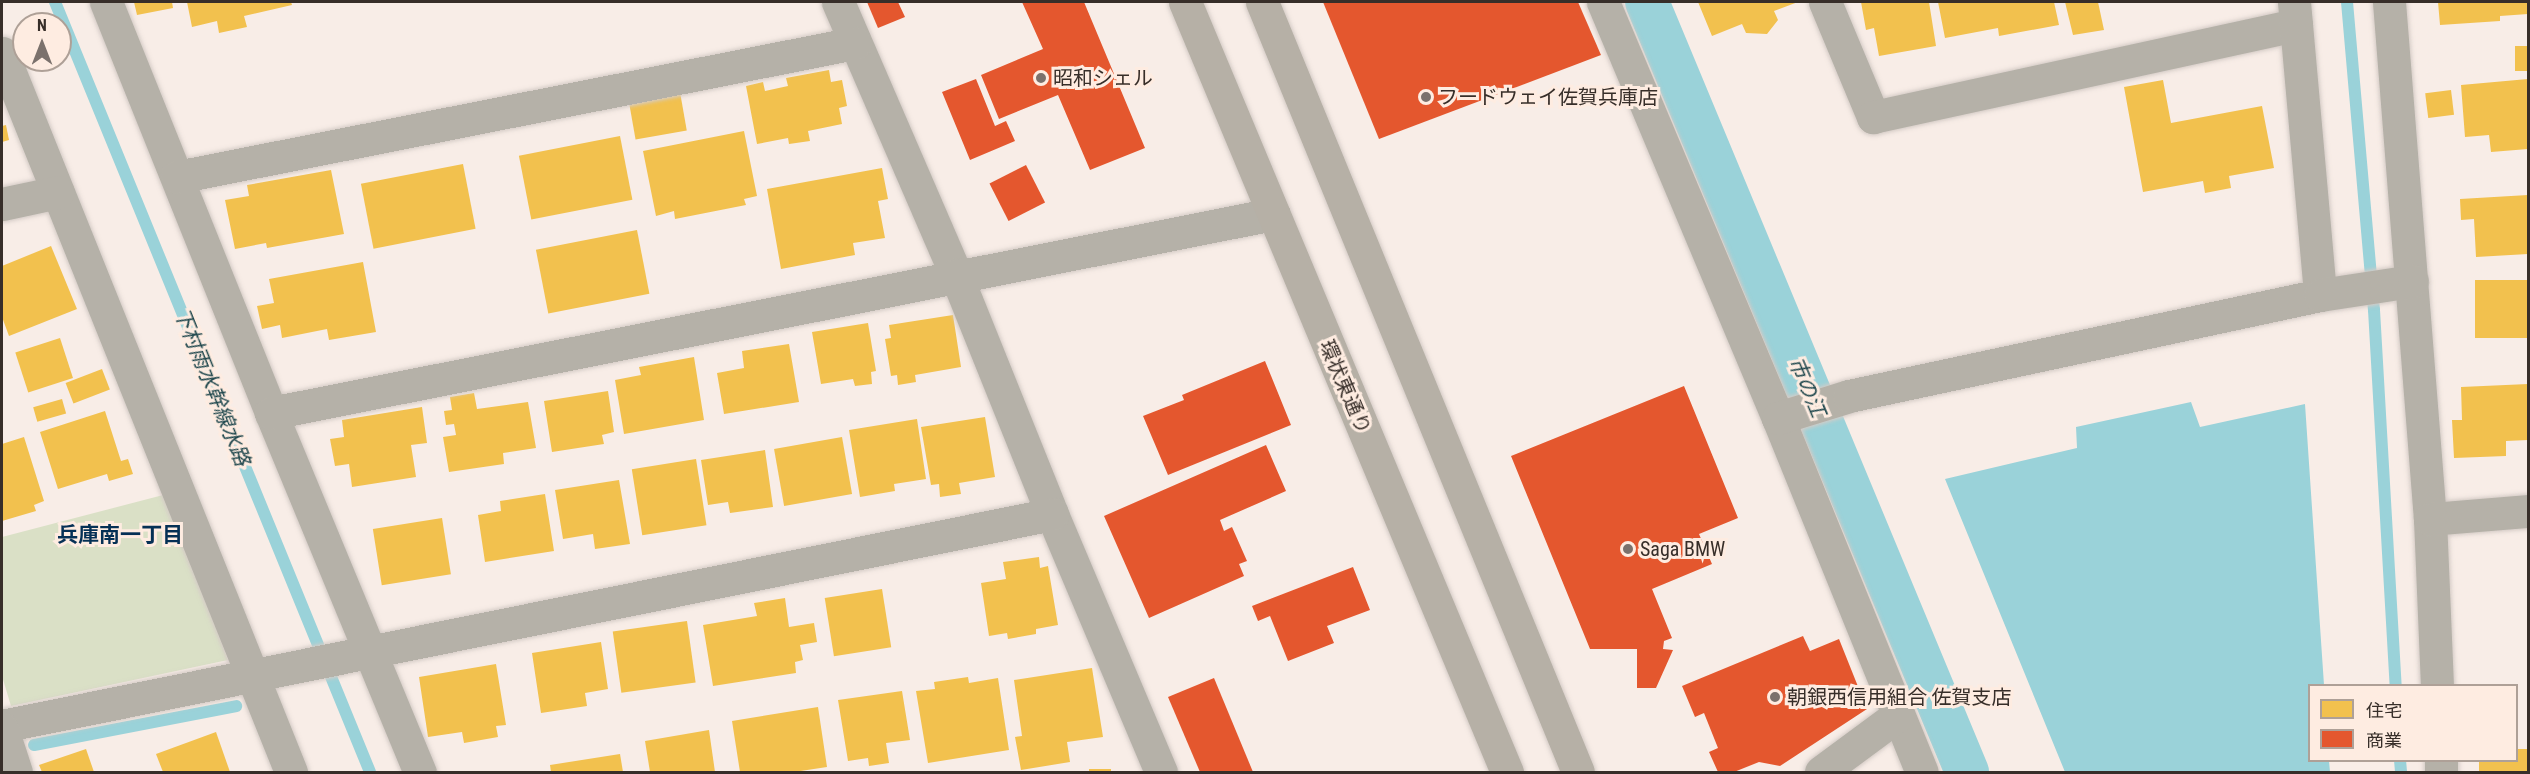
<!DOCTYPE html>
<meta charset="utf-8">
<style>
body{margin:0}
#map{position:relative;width:2530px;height:774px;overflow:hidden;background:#f8ede7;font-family:"Roboto Condensed","Noto Sans JP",sans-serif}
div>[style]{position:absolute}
.green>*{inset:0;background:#dae0c6}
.water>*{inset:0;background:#9ad2d9}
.homes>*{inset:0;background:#f2c14e;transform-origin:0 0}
.shops>*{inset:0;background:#e4572e;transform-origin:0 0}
.stream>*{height:12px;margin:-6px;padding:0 6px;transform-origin:6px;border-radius:6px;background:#9ad2d9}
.canal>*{height:44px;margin:-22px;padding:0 22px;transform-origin:22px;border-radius:22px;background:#9ad2d9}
.roads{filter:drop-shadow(0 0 2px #d4cbc6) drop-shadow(0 0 2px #d4cbc6)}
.minor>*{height:33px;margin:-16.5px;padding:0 16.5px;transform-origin:16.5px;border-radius:16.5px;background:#b5b1a8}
.tertiary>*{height:33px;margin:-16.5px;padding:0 16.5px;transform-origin:16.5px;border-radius:16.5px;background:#b5b1a8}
.secondary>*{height:33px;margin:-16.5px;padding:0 16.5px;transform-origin:16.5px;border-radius:16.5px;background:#b6b0a6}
.dots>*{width:16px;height:16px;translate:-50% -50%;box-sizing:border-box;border:3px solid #feece1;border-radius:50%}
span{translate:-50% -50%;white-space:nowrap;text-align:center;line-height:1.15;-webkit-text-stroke:6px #feece1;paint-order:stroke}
.poi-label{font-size:20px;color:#372e29}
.left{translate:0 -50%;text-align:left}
.street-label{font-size:20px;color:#372e29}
.water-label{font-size:21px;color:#1e464c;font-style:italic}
.neighbourhood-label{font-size:21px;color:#053055;font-weight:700}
.frame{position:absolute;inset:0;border:3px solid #372e29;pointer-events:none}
.legend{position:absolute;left:2308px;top:684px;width:210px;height:78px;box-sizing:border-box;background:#feece1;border:2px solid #aea097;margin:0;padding:8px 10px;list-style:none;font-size:18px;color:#372e29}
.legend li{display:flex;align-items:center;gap:12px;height:30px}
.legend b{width:30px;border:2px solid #aea097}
.north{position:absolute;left:12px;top:12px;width:60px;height:60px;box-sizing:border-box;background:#feece1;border:2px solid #aea097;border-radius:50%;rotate:0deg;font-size:16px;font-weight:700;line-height:24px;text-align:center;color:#372e29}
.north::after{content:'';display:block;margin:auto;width:21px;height:27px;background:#7b716c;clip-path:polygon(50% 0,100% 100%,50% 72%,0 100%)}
</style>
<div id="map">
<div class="green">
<div style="clip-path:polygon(167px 494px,228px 660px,11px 706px,2px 676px,2px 537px)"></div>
</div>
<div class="water">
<div style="clip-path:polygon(2191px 402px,2200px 427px,2305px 404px,2324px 685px,2310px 686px,2310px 760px,2329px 761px,2330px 772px,2065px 772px,1945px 479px,2077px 448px,2076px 427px)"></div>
</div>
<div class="homes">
<div style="clip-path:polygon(134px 2px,172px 2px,173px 8px,137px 15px)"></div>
<div style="clip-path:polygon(187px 2px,291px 2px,292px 5px,244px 16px,247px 27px,219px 33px,217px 21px,192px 27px)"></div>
<div style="clip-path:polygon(1698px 2px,1798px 2px,1774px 11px,1778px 20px,1767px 34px,1746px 33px,1742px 24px,1712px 36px)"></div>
<div style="clip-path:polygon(1861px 2px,1929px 2px,1936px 46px,1879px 56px,1874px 28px,1866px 30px)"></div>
<div style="clip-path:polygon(1938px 2px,2054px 2px,2059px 25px,1999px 36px,1998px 28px,1945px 38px)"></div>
<div style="clip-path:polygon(2065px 2px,2098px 2px,2104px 30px,2073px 35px)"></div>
<div style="clip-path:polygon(2438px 2px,2528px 2px,2528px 14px,2500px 16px,2500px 21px,2440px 25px)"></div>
<div style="left:2515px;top:46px;width:13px;height:25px"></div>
<div style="clip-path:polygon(829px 70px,831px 82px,842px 80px,847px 106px,839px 108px,842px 124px,808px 131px,810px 141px,789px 144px,788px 138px,757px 144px,746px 86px,763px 82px,765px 91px,788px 86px,786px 78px)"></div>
<div style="clip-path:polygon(2528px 79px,2528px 149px,2491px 152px,2489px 135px,2465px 137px,2461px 85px)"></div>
<div style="clip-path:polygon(2163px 80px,2171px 123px,2262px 106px,2274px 168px,2229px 176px,2231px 188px,2205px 193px,2203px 181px,2143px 192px,2124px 87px)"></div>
<div style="left:2451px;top:90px;width:25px;height:26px;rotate:83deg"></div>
<div style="left:680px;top:92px;width:39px;height:52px;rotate:80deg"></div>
<div style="clip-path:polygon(6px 125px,9px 140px,2px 142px,2px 126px)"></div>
<div style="clip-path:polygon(744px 131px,757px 196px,744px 199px,746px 205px,675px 219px,674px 211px,656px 216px,643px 151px)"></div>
<div style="left:620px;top:136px;width:65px;height:103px;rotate:79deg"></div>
<div style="left:463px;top:164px;width:66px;height:104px;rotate:79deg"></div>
<div style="clip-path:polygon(882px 168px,888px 199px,878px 201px,885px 238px,853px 243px,855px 255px,781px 269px,767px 189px)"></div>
<div style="clip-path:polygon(331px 170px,344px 234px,267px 248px,266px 243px,235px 249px,225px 200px,249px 196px,247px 185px)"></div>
<div style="clip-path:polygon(2528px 195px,2528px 254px,2476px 257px,2474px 219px,2461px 220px,2460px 199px)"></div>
<div style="left:637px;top:230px;width:65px;height:103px;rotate:79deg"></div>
<div style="clip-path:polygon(51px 246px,77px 309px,9px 336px,2px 317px,2px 266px)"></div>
<div style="clip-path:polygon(363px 262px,376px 332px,329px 340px,327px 329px,282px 338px,280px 325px,262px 329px,257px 306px,274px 303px,269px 279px)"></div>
<div style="left:2528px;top:280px;width:58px;height:53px;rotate:90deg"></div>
<div style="clip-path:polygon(953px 315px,961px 367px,915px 375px,916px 382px,898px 385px,897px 375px,891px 376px,885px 339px,891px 338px,889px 325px)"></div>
<div style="clip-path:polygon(868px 323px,876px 371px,871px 372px,872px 384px,855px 386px,853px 379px,821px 384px,812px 332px)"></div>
<div style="left:60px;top:338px;width:42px;height:47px;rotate:72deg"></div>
<div style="clip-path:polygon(789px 344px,799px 402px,724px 414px,717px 373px,744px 368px,742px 351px)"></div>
<div style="clip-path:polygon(694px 357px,704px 420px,624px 434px,615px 380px,641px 375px,639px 367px)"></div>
<div style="left:102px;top:369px;width:22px;height:39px;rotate:69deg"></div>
<div style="clip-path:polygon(2528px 384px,2528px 440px,2506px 441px,2506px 456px,2454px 458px,2452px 420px,2462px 420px,2461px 387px)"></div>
<div style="clip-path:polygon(608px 391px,614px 432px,602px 435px,604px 444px,552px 452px,544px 401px)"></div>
<div style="clip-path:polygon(474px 393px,477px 409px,528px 402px,536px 448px,503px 453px,504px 464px,449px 472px,443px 437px,456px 435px,454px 424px,446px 425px,444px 411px,452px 410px,450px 397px)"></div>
<div style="left:62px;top:399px;width:15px;height:30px;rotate:74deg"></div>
<div style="clip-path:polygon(422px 407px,427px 443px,411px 445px,416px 477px,352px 487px,349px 464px,335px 466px,330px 439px,344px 437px,342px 420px)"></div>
<div style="clip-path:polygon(105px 411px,121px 461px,128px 459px,133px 474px,109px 481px,107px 474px,58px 489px,40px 432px)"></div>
<div style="clip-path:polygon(985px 417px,995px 477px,959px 483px,961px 494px,940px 497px,939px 484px,931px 485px,921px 427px)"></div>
<div style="clip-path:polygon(917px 419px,926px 479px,894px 484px,895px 491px,860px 497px,849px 430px)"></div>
<div style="clip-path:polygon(24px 437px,44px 501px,34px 505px,36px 511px,2px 521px,2px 444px)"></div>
<div style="left:842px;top:437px;width:58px;height:69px;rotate:80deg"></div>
<div style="clip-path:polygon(765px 450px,773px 507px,730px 513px,728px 502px,708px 505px,701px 460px)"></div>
<div style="left:696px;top:459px;width:67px;height:65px;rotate:81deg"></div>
<div style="clip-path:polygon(619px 480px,630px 544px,595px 549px,593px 534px,563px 539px,555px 490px)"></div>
<div style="clip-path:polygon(545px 494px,554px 551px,485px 562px,478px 515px,501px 511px,500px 501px)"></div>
<div style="left:442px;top:518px;width:57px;height:70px;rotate:81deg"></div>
<div style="clip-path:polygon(1039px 557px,1040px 568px,1048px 566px,1058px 625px,1036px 629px,1036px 634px,1008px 639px,1007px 633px,989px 636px,981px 583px,1006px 579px,1003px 562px)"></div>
<div style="left:882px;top:589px;width:59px;height:58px;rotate:81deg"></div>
<div style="clip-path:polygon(785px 598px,789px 627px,814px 623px,817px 642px,800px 645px,803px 660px,795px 662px,796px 673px,713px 686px,703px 625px,757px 616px,754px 603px)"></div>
<div style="left:687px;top:621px;width:62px;height:75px;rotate:82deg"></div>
<div style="clip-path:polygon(601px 642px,608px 689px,585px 693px,587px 706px,541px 713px,532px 653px)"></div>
<div style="clip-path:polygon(496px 664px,506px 725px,496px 726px,498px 737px,464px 743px,462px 732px,428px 737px,419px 677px)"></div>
<div style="clip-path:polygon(1092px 668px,1103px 737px,1067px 742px,1070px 762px,1021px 770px,1015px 737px,1022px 736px,1014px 680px)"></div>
<div style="clip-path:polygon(968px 677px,969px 683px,998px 678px,1009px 750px,928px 763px,916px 691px,935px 689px,934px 682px)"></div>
<div style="clip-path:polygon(902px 691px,910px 740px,886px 743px,889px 763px,869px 766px,868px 758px,848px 761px,838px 700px)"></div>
<div style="clip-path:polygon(818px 707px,827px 767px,794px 772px,740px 772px,732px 721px)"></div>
<div style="clip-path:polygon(709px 730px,715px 772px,650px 772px,645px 741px)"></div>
<div style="clip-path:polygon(216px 732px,230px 772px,163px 772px,156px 754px)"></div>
<div style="clip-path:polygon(86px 749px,94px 772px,42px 772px,39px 765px)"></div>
<div style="clip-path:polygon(2516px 749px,2528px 749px,2528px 772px,2479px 772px,2479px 760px,2516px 760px)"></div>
<div style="clip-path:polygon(620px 754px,623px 772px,551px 772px,550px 765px)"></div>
<div style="left:1089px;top:769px;width:22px;height:3px"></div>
</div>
<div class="shops">
<div style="clip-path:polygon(867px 2px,898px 2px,905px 17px,878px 28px)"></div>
<div style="clip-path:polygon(1022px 2px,1084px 2px,1145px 148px,1090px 170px,1058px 95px,999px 119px,981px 75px,1043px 49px)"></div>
<div style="clip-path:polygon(1323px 2px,1578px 2px,1601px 55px,1379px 139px)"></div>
<div style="clip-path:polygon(976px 79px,995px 126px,1006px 121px,1015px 141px,970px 160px,942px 92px)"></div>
<div style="left:1026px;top:165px;width:42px;height:41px;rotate:63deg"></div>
<div style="clip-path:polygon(1265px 361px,1291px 425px,1168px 475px,1143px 416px,1184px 400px,1182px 395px)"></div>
<div style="clip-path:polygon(1684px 386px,1738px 518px,1699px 534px,1712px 564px,1652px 589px,1672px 638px,1664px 641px,1663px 649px,1673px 650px,1656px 688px,1637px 688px,1637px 649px,1590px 649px,1511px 456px)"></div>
<div style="clip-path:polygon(1266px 445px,1286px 491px,1220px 520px,1224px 531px,1232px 527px,1247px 561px,1239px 564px,1244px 576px,1149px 618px,1104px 516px)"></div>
<div style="clip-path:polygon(1353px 567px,1370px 610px,1327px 626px,1334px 643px,1288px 661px,1270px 616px,1258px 621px,1252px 606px)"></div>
<div style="clip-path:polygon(1803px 636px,1810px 651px,1839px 639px,1867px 709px,1780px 766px,1759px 762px,1734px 772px,1718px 772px,1709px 752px,1718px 748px,1704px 713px,1695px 717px,1682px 686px)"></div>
<div style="clip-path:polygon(1214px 678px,1253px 772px,1200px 772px,1168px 697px)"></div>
</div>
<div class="stream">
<div style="left:55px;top:2px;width:832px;rotate:67.75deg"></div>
<div style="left:2347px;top:2px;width:309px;rotate:85deg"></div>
<div style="left:2374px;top:310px;width:377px;rotate:86.7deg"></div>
<div style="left:34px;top:745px;width:206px;rotate:-10.9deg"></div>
<div style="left:2400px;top:760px;width:12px;rotate:85deg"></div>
</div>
<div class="canal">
<div style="left:1647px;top:2px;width:834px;rotate:67.43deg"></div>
</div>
<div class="roads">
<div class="minor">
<div style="left:106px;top:2px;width:443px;rotate:68.1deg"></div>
<div style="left:271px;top:413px;width:389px;rotate:67.5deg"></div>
<div style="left:838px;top:2px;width:297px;rotate:66.6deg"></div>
<div style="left:956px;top:275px;width:258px;rotate:68.1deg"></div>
<div style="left:1052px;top:514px;width:280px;rotate:67.1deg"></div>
<div style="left:1603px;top:2px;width:451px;rotate:67.2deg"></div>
<div style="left:1778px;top:418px;width:382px;rotate:67.9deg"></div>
<div style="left:1825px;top:2px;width:125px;rotate:67.3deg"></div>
<div style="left:1873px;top:117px;width:433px;rotate:-12.3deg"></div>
<div style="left:2294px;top:2px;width:294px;rotate:84.9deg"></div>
<div style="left:2389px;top:2px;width:519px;rotate:85.47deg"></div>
<div style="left:2430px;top:519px;width:167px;rotate:87.6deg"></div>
<div style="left:2px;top:53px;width:775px;rotate:68.1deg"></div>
<div style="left:177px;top:177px;width:691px;rotate:-11.18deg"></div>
<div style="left:2px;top:204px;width:57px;rotate:-12.1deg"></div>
<div style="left:271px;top:413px;width:1022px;rotate:-11.23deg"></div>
<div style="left:1778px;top:418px;width:74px;rotate:-17.2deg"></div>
<div style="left:1849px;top:396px;width:482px;rotate:-12.1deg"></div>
<div style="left:2320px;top:295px;width:93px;rotate:-8.7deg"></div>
<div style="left:2430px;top:519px;width:98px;rotate:-4.7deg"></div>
<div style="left:2px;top:726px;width:1071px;rotate:-11.41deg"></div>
<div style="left:2px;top:729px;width:45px;rotate:72deg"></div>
<div style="left:2441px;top:760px;width:12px;rotate:90deg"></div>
</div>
<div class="tertiary">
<div style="left:1821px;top:772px;width:96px;rotate:-36.5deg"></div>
</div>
<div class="secondary">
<div style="left:1185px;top:2px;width:835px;rotate:67.31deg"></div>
<div style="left:1262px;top:2px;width:832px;rotate:67.69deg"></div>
</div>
</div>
<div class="dots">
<div style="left:1041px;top:78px;background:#7b716c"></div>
<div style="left:1426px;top:97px;background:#7b716c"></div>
<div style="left:1628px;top:549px;background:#7b716c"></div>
<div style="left:1775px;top:697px;background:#7b716c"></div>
</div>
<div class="poi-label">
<span class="left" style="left:1053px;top:78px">昭和シェル</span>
<span class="left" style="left:1438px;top:97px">フードウェイ佐賀兵庫店</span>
<span class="left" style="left:1640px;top:549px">Saga BMW</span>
<span class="left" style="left:1787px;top:697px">朝銀西信用組合 佐賀支店</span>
</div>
<div class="street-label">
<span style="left:1345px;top:387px;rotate:67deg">環状東通り</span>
</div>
<div class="water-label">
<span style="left:212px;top:387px;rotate:68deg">下村雨水幹線水路</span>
<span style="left:1807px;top:387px;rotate:67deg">市の江</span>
</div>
<div class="neighbourhood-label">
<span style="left:120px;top:535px">兵庫南一丁目</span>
</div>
<div class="frame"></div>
<ul class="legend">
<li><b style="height:16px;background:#f2c14e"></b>住宅</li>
<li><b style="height:16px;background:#e4572e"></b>商業</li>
</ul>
<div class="north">N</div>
</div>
